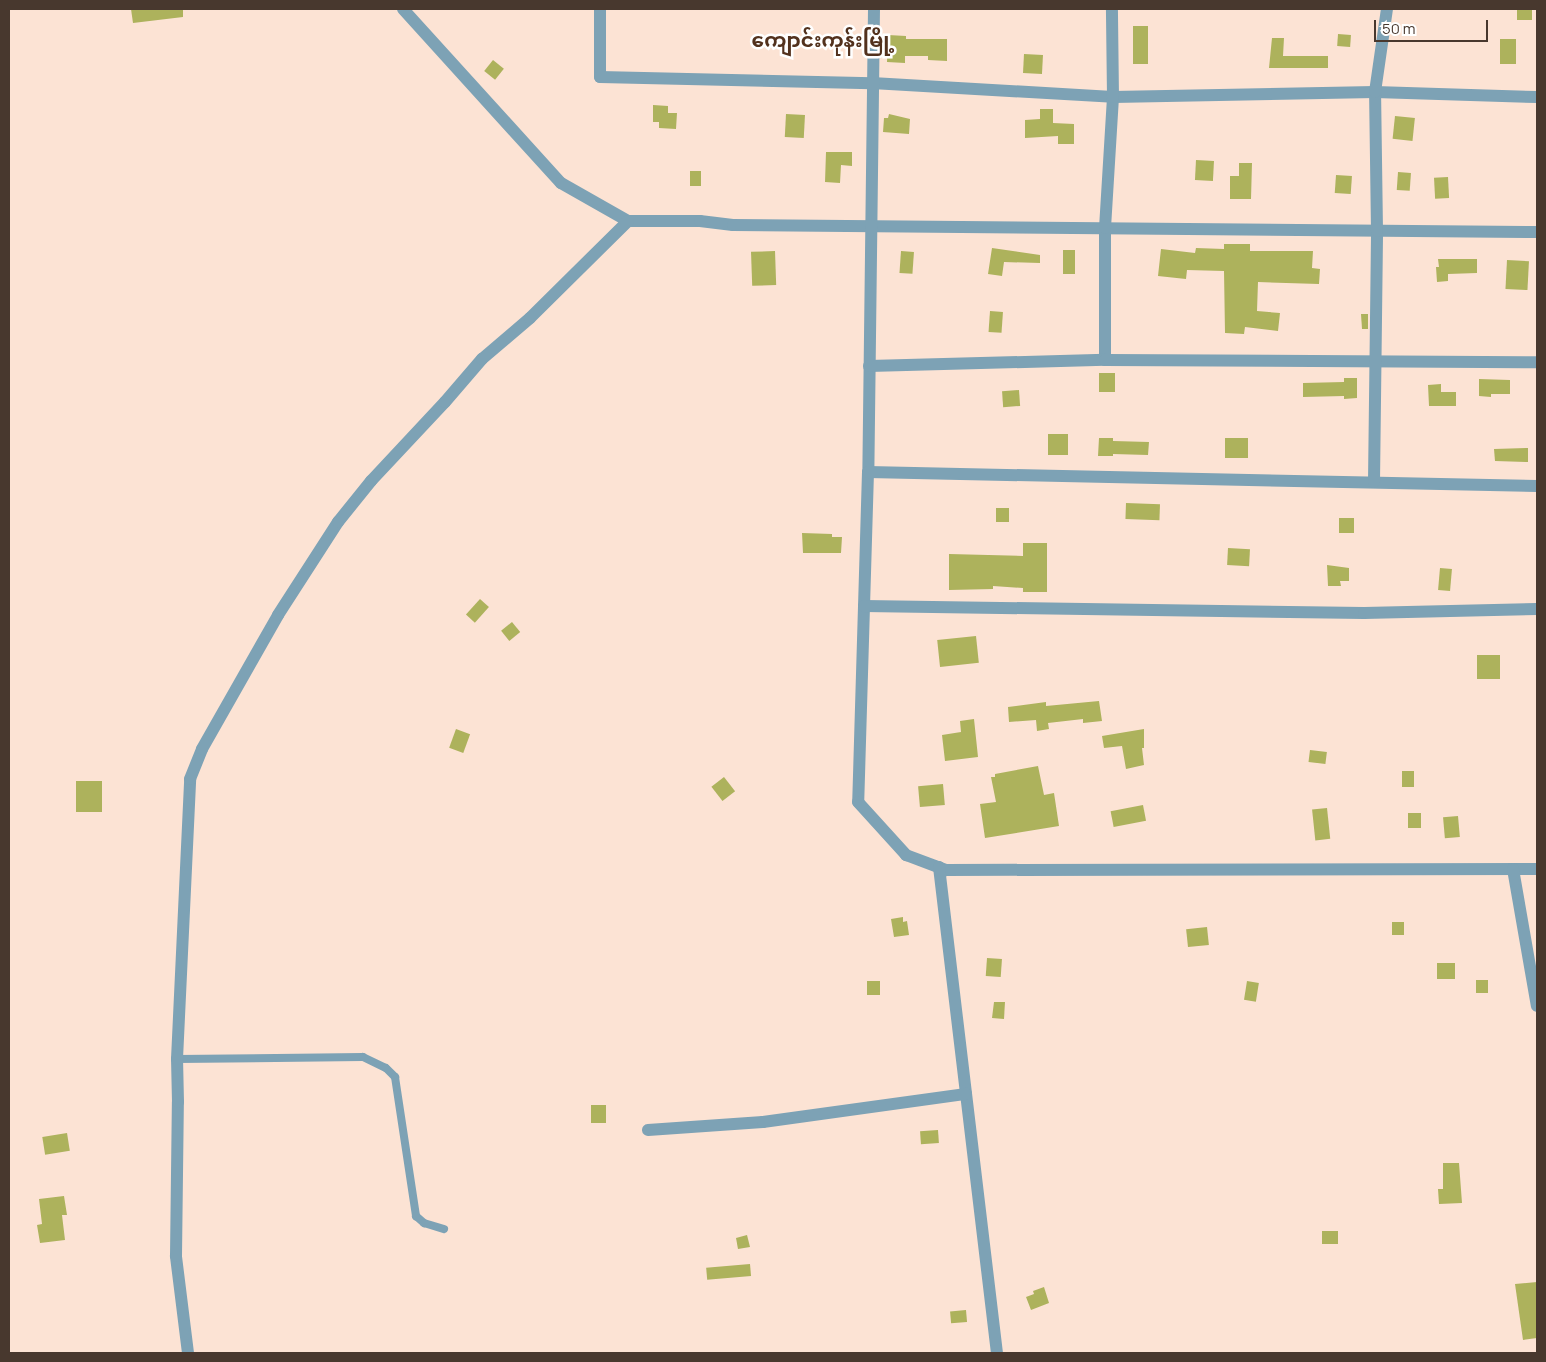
<!DOCTYPE html>
<meta charset="utf-8">
<style>
body{margin:0}
#map{position:relative;width:1546px;height:1362px;overflow:hidden;background:#fce3d4;font-family:Manrope,"Noto Sans Myanmar",sans-serif}
div>[style]{position:absolute}
.building>*{inset:0;background:#adb25c;transform-origin:0 0}
.service>*{height:8px;margin:-4px;padding:0 4px;transform-origin:4px;border-radius:4px;background:#7da2b5}
.minor>*{height:12px;margin:-6px;padding:0 6px;transform-origin:6px;border-radius:6px;background:#7da2b5}
span{translate:-50% -50%;white-space:nowrap;text-align:center;line-height:1.15;-webkit-text-stroke:5px #fff;paint-order:stroke}
.district-label{font-size:20px;color:#52311d;font-weight:700}
.frame{position:absolute;inset:0;border:10px solid #48382e;pointer-events:none}
.scale{position:absolute;left:1374px;top:20px;width:114px;height:22px;box-sizing:border-box;border:2px solid #48382e;border-top:0;padding-left:6px;font-size:15px;line-height:18px;white-space:nowrap;color:#48382e;-webkit-text-stroke:4px #fff;paint-order:stroke}
</style>
<div id="map">
<div class="building">
<div style="clip-path:polygon(131px 9px,183px 9px,183px 17px,133px 23px)"></div>
<div style="left:1517px;top:9px;width:15px;height:11px"></div>
<div style="left:1133px;top:26px;width:15px;height:38px"></div>
<div style="left:1338px;top:34px;width:13px;height:12px;rotate:4deg"></div>
<div style="clip-path:polygon(888px 35px,906px 36px,906px 39px,947px 39px,947px 61px,928px 60px,928px 56px,905px 56px,905px 63px,887px 62px)"></div>
<div style="clip-path:polygon(1272px 38px,1284px 38px,1283px 56px,1328px 56px,1328px 68px,1269px 68px)"></div>
<div style="left:1500px;top:39px;width:16px;height:25px"></div>
<div style="left:1024px;top:54px;width:19px;height:19px;rotate:3deg"></div>
<div style="left:493px;top:60px;width:14px;height:14px;rotate:39deg"></div>
<div style="clip-path:polygon(653px 105px,668px 106px,668px 113px,677px 113px,676px 129px,659px 128px,659px 122px,653px 122px)"></div>
<div style="clip-path:polygon(1040px 109px,1053px 109px,1053px 123px,1074px 124px,1074px 144px,1058px 144px,1058px 136px,1025px 138px,1025px 120px,1040px 119px)"></div>
<div style="left:786px;top:114px;width:19px;height:23px;rotate:3deg"></div>
<div style="clip-path:polygon(889px 114px,910px 119px,909px 134px,883px 132px,884px 118px,888px 118px)"></div>
<div style="left:1395px;top:116px;width:20px;height:23px;rotate:6deg"></div>
<div style="clip-path:polygon(826px 152px,852px 152px,852px 166px,841px 165px,840px 183px,825px 182px)"></div>
<div style="left:1196px;top:160px;width:18px;height:20px;rotate:3deg"></div>
<div style="clip-path:polygon(1239px 163px,1252px 163px,1251px 199px,1230px 199px,1230px 176px,1239px 176px)"></div>
<div style="left:690px;top:171px;width:11px;height:15px"></div>
<div style="left:1398px;top:172px;width:13px;height:18px;rotate:4deg"></div>
<div style="left:1336px;top:175px;width:16px;height:18px;rotate:4deg"></div>
<div style="left:1448px;top:177px;width:21px;height:14px;rotate:87deg"></div>
<div style="clip-path:polygon(1224px 244px,1250px 244px,1250px 251px,1313px 251px,1312px 268px,1320px 269px,1319px 284px,1258px 282px,1257px 311px,1280px 313px,1278px 331px,1245px 327px,1244px 334px,1225px 333px,1224px 271px,1187px 270px,1186px 279px,1158px 276px,1161px 249px,1195px 253px,1196px 248px,1224px 249px)"></div>
<div style="clip-path:polygon(992px 248px,1040px 255px,1040px 263px,1004px 262px,1002px 276px,988px 274px)"></div>
<div style="left:1063px;top:250px;width:12px;height:24px"></div>
<div style="left:775px;top:251px;width:34px;height:24px;rotate:88deg"></div>
<div style="left:901px;top:251px;width:13px;height:22px;rotate:4deg"></div>
<div style="clip-path:polygon(1438px 259px,1477px 259px,1477px 273px,1448px 274px,1448px 281px,1437px 282px,1436px 267px,1439px 267px)"></div>
<div style="left:1507px;top:260px;width:22px;height:29px;rotate:3deg"></div>
<div style="left:990px;top:311px;width:13px;height:21px;rotate:4deg"></div>
<div style="clip-path:polygon(1361px 314px,1368px 314px,1368px 329px,1362px 329px)"></div>
<div style="left:1099px;top:373px;width:16px;height:19px"></div>
<div style="clip-path:polygon(1344px 378px,1357px 378px,1357px 398px,1344px 399px,1344px 396px,1303px 397px,1303px 383px,1344px 382px)"></div>
<div style="clip-path:polygon(1479px 379px,1510px 380px,1510px 394px,1491px 394px,1491px 397px,1479px 396px)"></div>
<div style="clip-path:polygon(1441px 384px,1441px 392px,1456px 392px,1456px 406px,1429px 406px,1428px 385px)"></div>
<div style="left:1019px;top:390px;width:16px;height:17px;rotate:86deg"></div>
<div style="left:1048px;top:434px;width:20px;height:21px"></div>
<div style="clip-path:polygon(1099px 438px,1113px 438px,1113px 441px,1149px 442px,1148px 455px,1113px 454px,1113px 456px,1098px 456px)"></div>
<div style="left:1225px;top:438px;width:23px;height:20px"></div>
<div style="clip-path:polygon(1528px 448px,1528px 462px,1495px 461px,1494px 449px)"></div>
<div style="left:1126px;top:503px;width:34px;height:16px;rotate:2deg"></div>
<div style="left:996px;top:508px;width:13px;height:14px"></div>
<div style="left:1354px;top:518px;width:15px;height:15px;rotate:90deg"></div>
<div style="clip-path:polygon(802px 533px,832px 534px,832px 537px,842px 537px,841px 553px,803px 553px)"></div>
<div style="clip-path:polygon(1023px 543px,1047px 543px,1047px 592px,1023px 592px,1023px 588px,993px 586px,993px 589px,949px 590px,949px 554px,1023px 556px)"></div>
<div style="left:1228px;top:548px;width:22px;height:17px;rotate:3deg"></div>
<div style="clip-path:polygon(1327px 565px,1349px 568px,1349px 581px,1340px 581px,1341px 586px,1328px 586px)"></div>
<div style="left:1440px;top:568px;width:12px;height:22px;rotate:5deg"></div>
<div style="left:480px;top:599px;width:12px;height:21px;rotate:42deg"></div>
<div style="left:512px;top:622px;width:13px;height:14px;rotate:51deg"></div>
<div style="left:976px;top:636px;width:27px;height:39px;rotate:84deg"></div>
<div style="left:1500px;top:655px;width:24px;height:23px;rotate:90deg"></div>
<div style="clip-path:polygon(1099px 701px,1102px 721px,1083px 723px,1083px 719px,1048px 723px,1049px 729px,1037px 731px,1036px 720px,1009px 722px,1008px 707px,1046px 702px,1046px 706px)"></div>
<div style="clip-path:polygon(974px 719px,978px 757px,945px 761px,942px 735px,961px 732px,960px 721px)"></div>
<div style="left:456px;top:729px;width:15px;height:20px;rotate:20deg"></div>
<div style="clip-path:polygon(1144px 729px,1144px 748px,1142px 748px,1144px 765px,1126px 769px,1122px 746px,1104px 748px,1102px 736px)"></div>
<div style="left:1310px;top:750px;width:17px;height:12px;rotate:7deg"></div>
<div style="clip-path:polygon(1038px 766px,1044px 795px,1054px 793px,1059px 826px,985px 838px,980px 804px,996px 802px,991px 777px,995px 777px,995px 774px)"></div>
<div style="left:1402px;top:771px;width:12px;height:16px"></div>
<div style="left:724px;top:777px;width:18px;height:16px;rotate:52deg"></div>
<div style="left:76px;top:781px;width:26px;height:31px"></div>
<div style="left:943px;top:784px;width:21px;height:25px;rotate:85deg"></div>
<div style="left:1143px;top:805px;width:16px;height:33px;rotate:79deg"></div>
<div style="left:1327px;top:808px;width:31px;height:15px;rotate:84deg"></div>
<div style="left:1408px;top:813px;width:13px;height:15px"></div>
<div style="left:1458px;top:816px;width:21px;height:15px;rotate:85deg"></div>
<div style="clip-path:polygon(903px 917px,903px 922px,907px 921px,909px 935px,894px 937px,891px 919px)"></div>
<div style="left:1392px;top:922px;width:12px;height:13px"></div>
<div style="left:1207px;top:927px;width:18px;height:21px;rotate:84deg"></div>
<div style="left:987px;top:958px;width:15px;height:18px;rotate:4deg"></div>
<div style="left:1437px;top:963px;width:18px;height:16px"></div>
<div style="left:1476px;top:980px;width:12px;height:13px"></div>
<div style="left:880px;top:981px;width:14px;height:13px;rotate:90deg"></div>
<div style="left:1247px;top:981px;width:12px;height:19px;rotate:9deg"></div>
<div style="clip-path:polygon(994px 1002px,1005px 1002px,1004px 1019px,992px 1018px)"></div>
<div style="left:591px;top:1105px;width:15px;height:18px"></div>
<div style="left:938px;top:1130px;width:13px;height:18px;rotate:86deg"></div>
<div style="left:67px;top:1133px;width:18px;height:25px;rotate:81deg"></div>
<div style="clip-path:polygon(1443px 1163px,1459px 1163px,1462px 1203px,1439px 1204px,1438px 1189px,1443px 1189px)"></div>
<div style="clip-path:polygon(64px 1196px,67px 1215px,62px 1215px,65px 1240px,40px 1243px,37px 1225px,42px 1224px,39px 1199px)"></div>
<div style="left:1322px;top:1231px;width:16px;height:13px"></div>
<div style="clip-path:polygon(747px 1235px,750px 1247px,738px 1249px,736px 1238px)"></div>
<div style="left:750px;top:1264px;width:12px;height:44px;rotate:85deg"></div>
<div style="clip-path:polygon(1537px 1282px,1537px 1338px,1523px 1340px,1515px 1284px)"></div>
<div style="clip-path:polygon(1044px 1287px,1049px 1303px,1031px 1310px,1026px 1297px,1034px 1294px,1033px 1291px)"></div>
<div style="left:966px;top:1310px;width:12px;height:16px;rotate:85deg"></div>
</div>
<div class="service">
<div style="left:177px;top:1059px;width:186px;rotate:-0.6deg"></div>
<div style="left:363px;top:1057px;width:25px;rotate:26deg"></div>
<div style="left:386px;top:1068px;width:13px;rotate:45deg"></div>
<div style="left:395px;top:1077px;width:141px;rotate:81.4deg"></div>
<div style="left:416px;top:1216px;width:11px;rotate:41deg"></div>
<div style="left:424px;top:1223px;width:21px;rotate:17deg"></div>
</div>
<div class="minor">
<div style="left:403px;top:9px;width:235px;rotate:47.8deg"></div>
<div style="left:561px;top:183px;width:77px;rotate:29.6deg"></div>
<div style="left:628px;top:221px;width:72px"></div>
<div style="left:700px;top:221px;width:33px;rotate:7deg"></div>
<div style="left:733px;top:225px;width:804px;rotate:0.5deg"></div>
<div style="left:600px;top:9px;width:68px;rotate:90deg"></div>
<div style="left:600px;top:77px;width:272px;rotate:1.3deg"></div>
<div style="left:872px;top:83px;width:241px;rotate:3.3deg"></div>
<div style="left:1113px;top:97px;width:262px;rotate:-1.1deg"></div>
<div style="left:1375px;top:92px;width:162px;rotate:1.8deg"></div>
<div style="left:874px;top:9px;width:463px;rotate:90.7deg"></div>
<div style="left:868px;top:472px;width:330px;rotate:91.7deg"></div>
<div style="left:858px;top:802px;width:72px;rotate:47.8deg"></div>
<div style="left:906px;top:855px;width:43px;rotate:20.6deg"></div>
<div style="left:946px;top:870px;width:591px;rotate:-0.1deg"></div>
<div style="left:1105px;top:360px;width:132px;rotate:-90deg"></div>
<div style="left:1105px;top:228px;width:131px;rotate:-86.5deg"></div>
<div style="left:1113px;top:97px;width:88px;rotate:-90.7deg"></div>
<div style="left:869px;top:366px;width:236px;rotate:-1.5deg"></div>
<div style="left:1105px;top:360px;width:432px;rotate:0.3deg"></div>
<div style="left:868px;top:472px;width:669px;rotate:1.2deg"></div>
<div style="left:1374px;top:482px;width:251px;rotate:-89.3deg"></div>
<div style="left:1377px;top:231px;width:139px;rotate:-90.8deg"></div>
<div style="left:1375px;top:92px;width:84px;rotate:-81.8deg"></div>
<div style="left:864px;top:606px;width:500px;rotate:0.8deg"></div>
<div style="left:1364px;top:613px;width:173px;rotate:-1.3deg"></div>
<div style="left:939px;top:867px;width:489px;rotate:83.2deg"></div>
<div style="left:1513px;top:869px;width:139px;rotate:80.1deg"></div>
<div style="left:648px;top:1130px;width:115px;rotate:-4deg"></div>
<div style="left:763px;top:1122px;width:205px;rotate:-7.9deg"></div>
<div style="left:188px;top:1353px;width:98px;rotate:-97.1deg"></div>
<div style="left:176px;top:1256px;width:154px;rotate:-89.3deg"></div>
<div style="left:178px;top:1102px;width:43px;rotate:-91.3deg"></div>
<div style="left:177px;top:1059px;width:280px;rotate:-87.3deg"></div>
<div style="left:190px;top:779px;width:32px;rotate:-68deg"></div>
<div style="left:202px;top:749px;width:154px;rotate:-60.4deg"></div>
<div style="left:278px;top:615px;width:111px;rotate:-57.2deg"></div>
<div style="left:338px;top:522px;width:53px;rotate:-51.2deg"></div>
<div style="left:371px;top:481px;width:108px;rotate:-46.9deg"></div>
<div style="left:445px;top:402px;width:57px;rotate:-49.3deg"></div>
<div style="left:482px;top:359px;width:63px;rotate:-40.5deg"></div>
<div style="left:530px;top:318px;width:138px;rotate:-44.7deg"></div>
</div>
<div class="district-label">
<span style="left:823px;top:39px">ကျောင်းကုန်းမြို့</span>
</div>
<div class="frame"></div>
<div class="scale">50 m</div>
</div>
